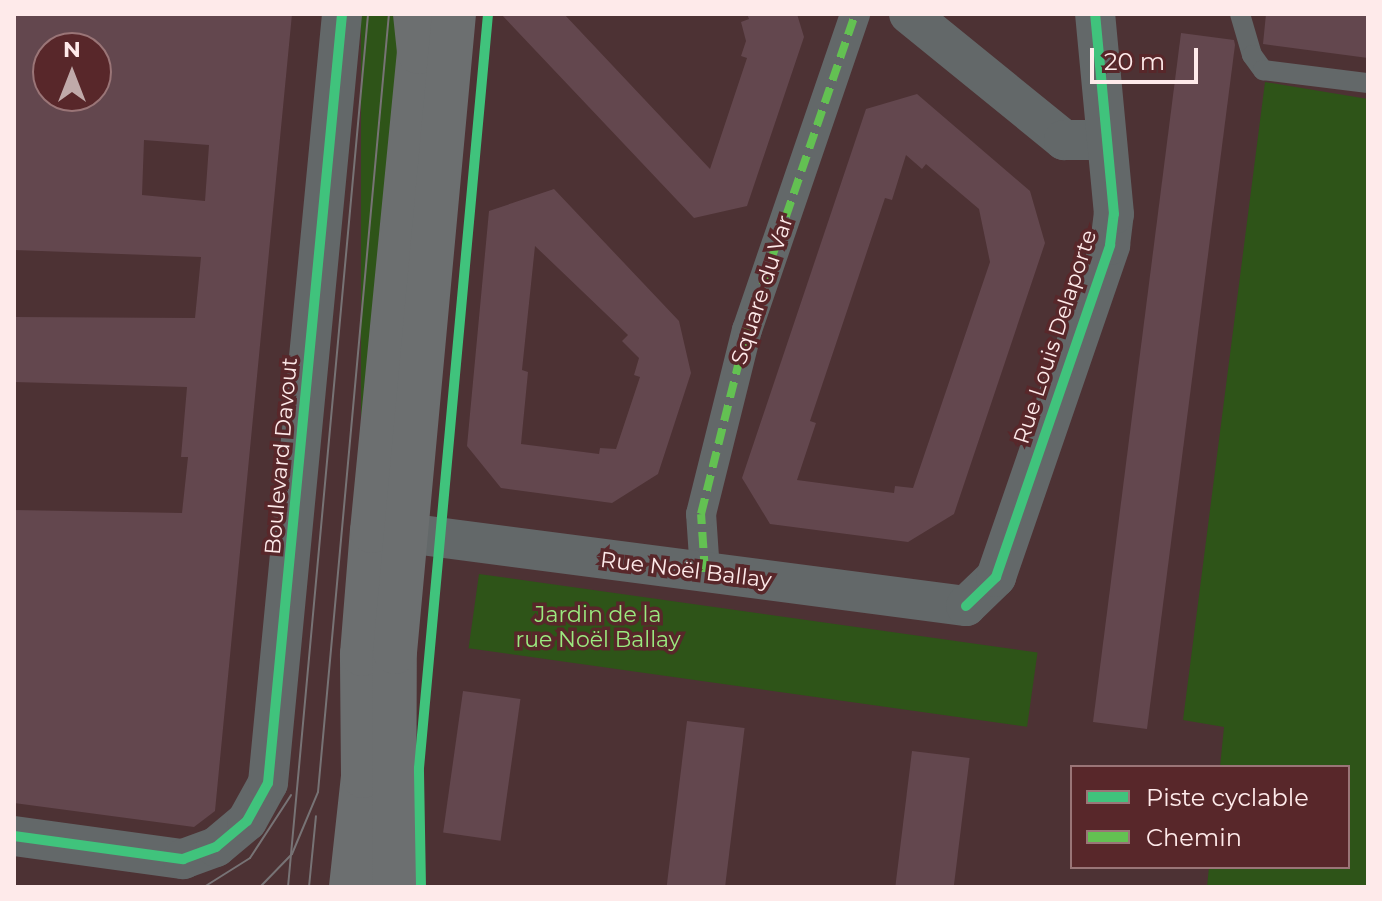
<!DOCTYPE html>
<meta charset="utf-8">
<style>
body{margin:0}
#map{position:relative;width:1382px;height:901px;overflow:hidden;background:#4d3234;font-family:Montserrat,sans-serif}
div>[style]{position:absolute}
.green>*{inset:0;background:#2e5418;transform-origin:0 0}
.building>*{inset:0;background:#63474e;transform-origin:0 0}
.service>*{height:20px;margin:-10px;padding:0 10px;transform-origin:10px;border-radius:10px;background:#636869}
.pedestrian>*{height:30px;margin:-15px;padding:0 15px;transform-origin:15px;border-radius:15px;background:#636869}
.minor>*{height:40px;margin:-20px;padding:0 20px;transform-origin:20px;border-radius:20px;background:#636869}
.primary>*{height:44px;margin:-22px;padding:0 22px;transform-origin:22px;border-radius:22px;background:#6c6f70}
.tram>*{height:2px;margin:-1px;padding:0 1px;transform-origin:1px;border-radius:1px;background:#777375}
.quiet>*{height:8px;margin-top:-4px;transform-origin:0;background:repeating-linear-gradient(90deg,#63c152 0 16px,transparent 0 24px)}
.cycleway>*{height:10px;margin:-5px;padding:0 5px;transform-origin:5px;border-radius:5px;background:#40c37c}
span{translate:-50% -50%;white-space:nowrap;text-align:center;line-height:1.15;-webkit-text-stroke:7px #58272a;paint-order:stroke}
.street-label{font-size:22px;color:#feeaea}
.park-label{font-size:22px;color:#9bea7f}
.frame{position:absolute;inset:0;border:16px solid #feeaea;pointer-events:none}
.legend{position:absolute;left:1070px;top:765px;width:280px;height:104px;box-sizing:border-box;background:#58272a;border:2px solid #9a7577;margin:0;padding:10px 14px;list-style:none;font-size:24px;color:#feeaea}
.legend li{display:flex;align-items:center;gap:16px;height:40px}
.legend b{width:40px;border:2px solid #9a7577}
.north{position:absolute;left:32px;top:32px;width:80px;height:80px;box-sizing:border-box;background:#58272a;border:2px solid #9a7577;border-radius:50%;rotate:0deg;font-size:22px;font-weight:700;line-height:32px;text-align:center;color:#feeaea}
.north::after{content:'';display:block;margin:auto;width:28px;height:36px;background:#c0aaaa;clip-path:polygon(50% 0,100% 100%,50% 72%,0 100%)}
.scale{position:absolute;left:1090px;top:48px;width:108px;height:36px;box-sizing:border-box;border:4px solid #feeaea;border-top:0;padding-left:10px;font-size:24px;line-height:28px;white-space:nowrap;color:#feeaea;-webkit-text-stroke:6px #58272a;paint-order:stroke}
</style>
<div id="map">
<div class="green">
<div style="left:361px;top:14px;width:36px;height:726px"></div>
<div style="clip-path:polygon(1265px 82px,1368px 99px,1368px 887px,1207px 887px,1209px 867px,1348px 867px,1348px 767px,1220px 767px,1224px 727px,1183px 720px)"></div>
<div style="left:479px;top:574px;width:564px;height:75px;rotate:8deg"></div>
</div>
<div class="building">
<div style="clip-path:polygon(evenodd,14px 14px,292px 14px,215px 811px,194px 827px,14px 803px,14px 510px,182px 513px,188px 457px,181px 457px,187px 387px,14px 382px,14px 317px,195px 318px,201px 257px,14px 250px,14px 14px,48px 48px,96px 48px,96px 96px,48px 96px,48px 48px,14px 14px,144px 140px,209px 145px,205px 201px,142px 195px,144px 140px)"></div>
<div style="clip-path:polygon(501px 14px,564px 14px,710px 169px,747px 58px,741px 56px,746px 41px,741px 22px,749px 19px,747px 14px,797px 14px,804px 37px,747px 206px,694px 218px)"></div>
<div style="clip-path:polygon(1266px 14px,1368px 14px,1368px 58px,1263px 44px)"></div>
<div style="clip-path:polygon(1181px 33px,1234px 40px,1235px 45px,1147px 729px,1093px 722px)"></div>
<div style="clip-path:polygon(evenodd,917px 94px,1030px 191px,1045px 243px,954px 514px,908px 542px,770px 524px,742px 478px,866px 109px,917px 94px,906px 155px,922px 169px,926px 164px,979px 209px,990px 262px,913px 488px,895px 486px,894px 493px,797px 480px,816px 423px,810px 421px,885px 198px,892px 200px,906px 155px)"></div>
<div style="clip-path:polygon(evenodd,554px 189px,679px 321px,691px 373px,658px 474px,612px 503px,501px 488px,467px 446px,489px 211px,554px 189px,535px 246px,628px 335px,622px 341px,639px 358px,634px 375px,640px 377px,616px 449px,600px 448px,599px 454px,521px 444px,528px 372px,522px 370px,535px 246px)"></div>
<div style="left:463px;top:691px;width:58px;height:143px;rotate:8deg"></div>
<div style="left:687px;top:721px;width:58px;height:167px;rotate:7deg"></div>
<div style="left:912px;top:751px;width:58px;height:137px;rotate:7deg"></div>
</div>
<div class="service">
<div style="left:1240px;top:14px;width:43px;rotate:73.7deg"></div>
<div style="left:1252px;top:55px;width:19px;rotate:54deg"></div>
<div style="left:1263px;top:70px;width:106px;rotate:7.1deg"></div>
</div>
<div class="pedestrian">
<div style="left:705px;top:572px;width:58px;rotate:-93.9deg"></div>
<div style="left:701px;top:514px;width:190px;rotate:-76deg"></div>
<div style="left:747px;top:330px;width:334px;rotate:-71.1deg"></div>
</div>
<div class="minor">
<div style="left:909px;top:14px;width:200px;rotate:39.1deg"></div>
<div style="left:1064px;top:140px;width:42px"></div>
<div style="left:406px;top:533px;width:565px;rotate:7.43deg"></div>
<div style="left:966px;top:606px;width:42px;rotate:-44deg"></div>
<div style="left:996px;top:577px;width:351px;rotate:-71deg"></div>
<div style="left:1110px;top:245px;width:31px;rotate:-83deg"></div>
<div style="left:1114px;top:214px;width:201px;rotate:-95.4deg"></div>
<div style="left:14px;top:836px;width:171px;rotate:7.8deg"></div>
<div style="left:183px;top:859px;width:35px;rotate:-20deg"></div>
<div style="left:216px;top:847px;width:40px;rotate:-40deg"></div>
<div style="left:247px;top:821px;width:43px;rotate:-61.1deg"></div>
<div style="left:268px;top:783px;width:773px;rotate:-84.5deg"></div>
</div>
<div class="primary">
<div style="left:351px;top:887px;width:112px;rotate:-83.8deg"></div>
<div style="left:363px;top:776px;width:122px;rotate:-90.5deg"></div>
<div style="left:362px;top:654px;width:123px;rotate:-85.4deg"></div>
<div style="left:372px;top:531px;width:481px;rotate:-84.4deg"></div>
<div style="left:419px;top:52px;width:38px;rotate:-96deg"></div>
<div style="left:394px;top:887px;width:235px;rotate:-89.8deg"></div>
<div style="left:395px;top:652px;width:641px;rotate:-84.72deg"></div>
</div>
<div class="tram">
<div style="left:14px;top:886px;width:8px;rotate:7deg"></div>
<div style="left:204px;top:887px;width:54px;rotate:-32.2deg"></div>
<div style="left:250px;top:858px;width:75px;rotate:-56.9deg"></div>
<div style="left:260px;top:887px;width:46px;rotate:-45.9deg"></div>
<div style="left:292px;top:854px;width:67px;rotate:-67.2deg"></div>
<div style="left:318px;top:792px;width:781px;rotate:-84.79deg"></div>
<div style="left:288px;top:887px;width:877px;rotate:-84.76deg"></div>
<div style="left:309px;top:887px;width:71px;rotate:-84.4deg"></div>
</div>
<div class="quiet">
<div style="left:705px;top:572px;width:58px;rotate:-93.9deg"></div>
<div style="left:701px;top:514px;width:190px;rotate:-76deg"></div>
<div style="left:747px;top:330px;width:334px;rotate:-71.1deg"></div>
</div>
<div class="cycleway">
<div style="left:966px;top:606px;width:42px;rotate:-44deg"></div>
<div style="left:996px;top:577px;width:351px;rotate:-71deg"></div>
<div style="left:1110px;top:245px;width:31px;rotate:-83deg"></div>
<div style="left:1114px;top:214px;width:201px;rotate:-95.4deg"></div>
<div style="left:14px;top:836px;width:171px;rotate:7.8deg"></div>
<div style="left:183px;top:859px;width:35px;rotate:-20deg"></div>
<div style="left:216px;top:847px;width:40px;rotate:-40deg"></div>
<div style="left:247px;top:821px;width:43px;rotate:-61.1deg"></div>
<div style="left:268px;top:783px;width:773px;rotate:-84.5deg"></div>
<div style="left:421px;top:887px;width:119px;rotate:-91deg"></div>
<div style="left:419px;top:768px;width:757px;rotate:-84.77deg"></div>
</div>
<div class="street-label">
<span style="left:762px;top:290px;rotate:-72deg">Square du Var</span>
<span style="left:1055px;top:337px;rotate:-72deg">Rue Louis Delaporte</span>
<span style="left:281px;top:456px;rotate:-85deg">Boulevard Davout</span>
<span style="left:686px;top:570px;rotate:7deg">Rue Noël Ballay</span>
</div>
<div class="park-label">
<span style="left:598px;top:627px">Jardin de la<br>rue Noël Ballay</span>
</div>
<div class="frame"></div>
<ul class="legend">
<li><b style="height:10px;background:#40c37c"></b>Piste cyclable</li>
<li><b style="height:10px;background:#63c152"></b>Chemin</li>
</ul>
<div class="north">N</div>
<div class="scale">20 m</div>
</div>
